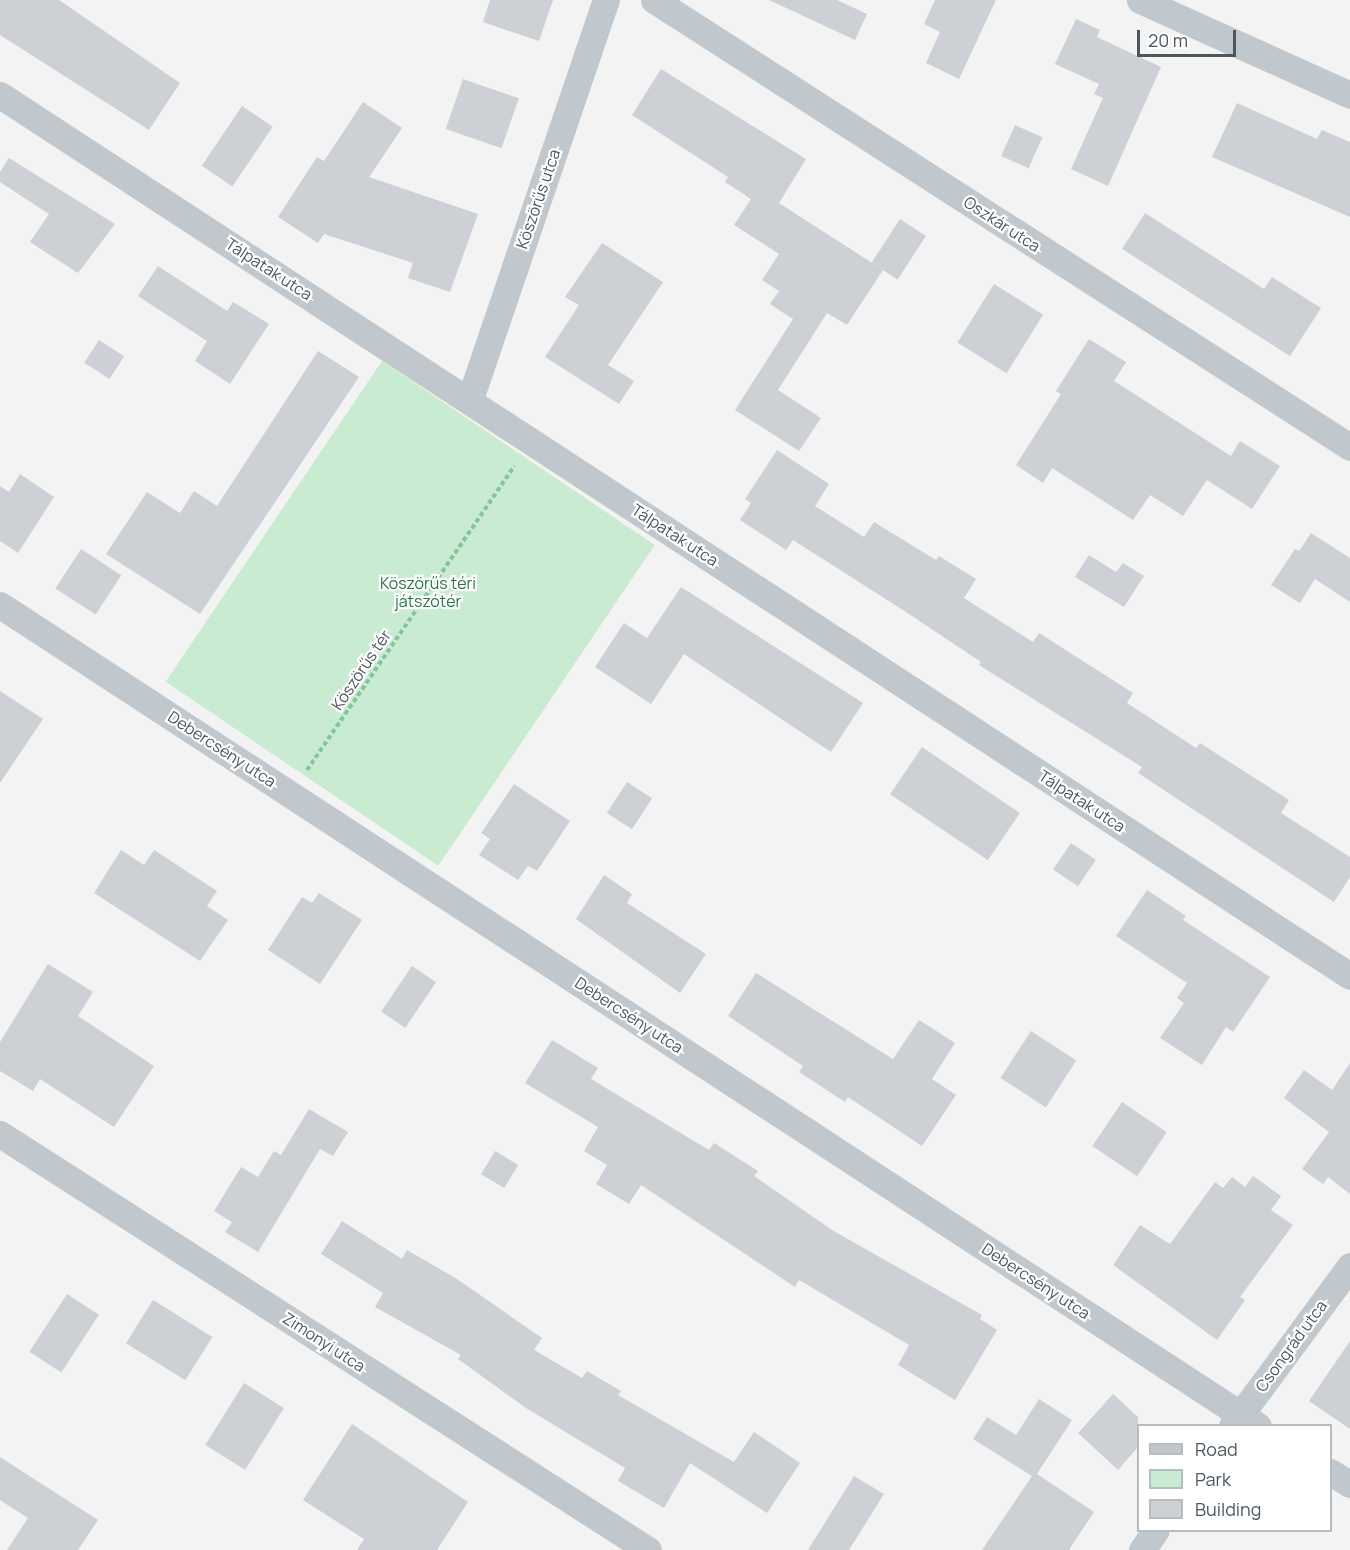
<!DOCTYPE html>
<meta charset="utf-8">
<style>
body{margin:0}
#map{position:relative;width:1350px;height:1550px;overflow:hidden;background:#f4f3f3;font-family:Manrope,sans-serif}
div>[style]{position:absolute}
.green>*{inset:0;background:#c8ebd1;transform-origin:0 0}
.building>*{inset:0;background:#cdd0d4;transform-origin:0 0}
.path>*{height:4px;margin-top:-2px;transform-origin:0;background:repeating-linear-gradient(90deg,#84c59d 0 4.5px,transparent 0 7.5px)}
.minor>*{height:27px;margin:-13.5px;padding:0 13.5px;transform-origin:13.5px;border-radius:13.5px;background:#c0c8cd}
span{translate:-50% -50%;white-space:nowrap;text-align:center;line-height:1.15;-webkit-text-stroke:4.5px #fff;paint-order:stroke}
.street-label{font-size:16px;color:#4c575d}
.park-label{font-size:16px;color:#247744}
.legend{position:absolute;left:1137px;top:1424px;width:195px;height:108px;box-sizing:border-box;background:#fff;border:2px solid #b7bcbe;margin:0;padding:8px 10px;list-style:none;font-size:18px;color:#4c575d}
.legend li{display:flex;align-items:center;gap:12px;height:30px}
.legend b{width:30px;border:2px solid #b7bcbe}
.scale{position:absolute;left:1137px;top:30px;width:99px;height:27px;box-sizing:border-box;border:3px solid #4c575d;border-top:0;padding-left:8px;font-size:18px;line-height:21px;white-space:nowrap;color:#4c575d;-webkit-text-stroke:4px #fff;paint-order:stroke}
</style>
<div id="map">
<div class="green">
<div style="left:382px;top:361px;width:329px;height:387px;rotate:34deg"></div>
</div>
<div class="building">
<div style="clip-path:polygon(0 0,59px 0,180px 83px,149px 130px,0 35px)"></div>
<div style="clip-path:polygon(490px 0,553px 0,539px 41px,483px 22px)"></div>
<div style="clip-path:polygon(769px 0,837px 0,867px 14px,855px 40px)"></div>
<div style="clip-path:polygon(935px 0,996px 0,959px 79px,926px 63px,940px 32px,924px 24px)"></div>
<div style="clip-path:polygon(1076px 19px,1100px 30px,1097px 37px,1161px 67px,1108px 186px,1071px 169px,1103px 98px,1094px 94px,1099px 84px,1055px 64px)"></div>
<div style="clip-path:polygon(661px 69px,806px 159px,779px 203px,883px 270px,847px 325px,827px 313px,778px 390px,821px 418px,799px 451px,735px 410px,793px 319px,770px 304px,779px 291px,762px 280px,779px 254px,734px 225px,751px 199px,725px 182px,728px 177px,632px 115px)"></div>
<div style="left:463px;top:79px;width:59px;height:53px;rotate:19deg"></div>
<div style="clip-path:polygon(363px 102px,402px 128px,369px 177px,478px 214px,450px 292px,408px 278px,413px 263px,324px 234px,318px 243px,278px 217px,317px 157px,324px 161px)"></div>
<div style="clip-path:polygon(1237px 103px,1317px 139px,1322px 130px,1350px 142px,1350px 217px,1212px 157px)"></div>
<div style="left:242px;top:106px;width:37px;height:72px;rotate:34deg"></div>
<div style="left:1015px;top:125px;width:30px;height:34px;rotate:24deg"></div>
<div style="clip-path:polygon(9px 158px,115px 224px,78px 273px,30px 242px,49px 214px,0 182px,0 172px)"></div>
<div style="clip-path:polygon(1145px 213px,1264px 289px,1272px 277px,1321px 308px,1290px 356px,1122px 249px)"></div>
<div style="left:900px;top:219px;width:31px;height:52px;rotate:33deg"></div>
<div style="clip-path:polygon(602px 243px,663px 282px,608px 365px,634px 381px,619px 404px,545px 357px,579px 305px,565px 297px)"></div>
<div style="clip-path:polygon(158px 266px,227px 311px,233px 302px,269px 324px,230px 384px,195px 361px,207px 341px,138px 296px)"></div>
<div style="left:994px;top:284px;width:58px;height:69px;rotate:32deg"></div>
<div style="clip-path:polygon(1089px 339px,1126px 362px,1114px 381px,1231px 456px,1240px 441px,1280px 466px,1252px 509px,1207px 480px,1183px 516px,1150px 495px,1133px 520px,1052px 468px,1043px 483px,1016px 465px,1061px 394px,1056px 391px)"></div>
<div style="left:99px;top:340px;width:30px;height:27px;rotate:33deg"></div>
<div style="clip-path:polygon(318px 351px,359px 377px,200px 614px,106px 554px,147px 492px,180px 513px,194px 491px,217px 506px)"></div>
<div style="clip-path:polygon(777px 450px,829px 484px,815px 506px,864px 537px,874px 522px,936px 560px,939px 556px,976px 579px,964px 598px,1033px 642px,1039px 633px,1133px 693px,1127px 703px,1196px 748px,1200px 743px,1289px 800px,1281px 813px,1350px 857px,1350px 877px,1334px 902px,1138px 773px,1142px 767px,979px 665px,981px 662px,903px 610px,793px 540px,786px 550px,740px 520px,751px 503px,745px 499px)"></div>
<div style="clip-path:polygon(20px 474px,54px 497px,18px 553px,0 541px,0 486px,9px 492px)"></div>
<div style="clip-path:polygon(1311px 533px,1350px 558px,1350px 602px,1315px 579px,1300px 603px,1271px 585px,1295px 549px,1299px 551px)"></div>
<div style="left:81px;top:549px;width:48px;height:47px;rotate:33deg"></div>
<div style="clip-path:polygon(1089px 555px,1116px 572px,1123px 563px,1144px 576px,1124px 607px,1075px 577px)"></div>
<div style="clip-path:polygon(681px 587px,863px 703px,831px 752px,684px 654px,651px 704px,595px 667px,624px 623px,647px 638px)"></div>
<div style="clip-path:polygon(0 691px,43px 719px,0 783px)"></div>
<div style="left:922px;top:747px;width:118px;height:57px;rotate:34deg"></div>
<div style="left:627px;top:782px;width:30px;height:37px;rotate:33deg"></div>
<div style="clip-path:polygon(514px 784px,570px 821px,537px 871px,528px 866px,518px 880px,479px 855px,490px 839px,481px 833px)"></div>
<div style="left:1071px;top:843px;width:30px;height:32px;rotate:34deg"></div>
<div style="clip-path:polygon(121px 850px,144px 865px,154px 850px,217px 891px,207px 906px,228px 920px,200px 961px,94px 893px)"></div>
<div style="clip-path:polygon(604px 875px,632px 894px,627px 903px,706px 954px,680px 993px,576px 919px)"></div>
<div style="clip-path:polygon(1147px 890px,1186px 916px,1183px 920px,1270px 977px,1233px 1032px,1226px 1027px,1202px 1065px,1160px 1038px,1184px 1003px,1177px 998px,1187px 983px,1116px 936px)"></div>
<div style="clip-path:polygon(319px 893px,362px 920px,320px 984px,268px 950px,302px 897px,312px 903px)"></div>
<div style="clip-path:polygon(48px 964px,93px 992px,78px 1016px,154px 1066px,114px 1127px,40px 1079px,33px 1091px,0 1071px,0 1042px)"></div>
<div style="left:412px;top:966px;width:29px;height:55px;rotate:34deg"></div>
<div style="clip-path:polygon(756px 973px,893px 1059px,919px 1020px,955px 1043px,932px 1079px,956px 1095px,922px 1146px,848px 1097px,845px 1102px,799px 1072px,803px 1066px,728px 1016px)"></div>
<div style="left:1031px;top:1031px;width:54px;height:56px;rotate:33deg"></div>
<div style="clip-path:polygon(552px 1040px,598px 1068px,591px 1079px,709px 1150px,714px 1143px,758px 1171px,754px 1176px,832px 1230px,982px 1315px,980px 1319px,997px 1330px,955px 1400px,898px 1365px,909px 1345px,799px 1280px,795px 1287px,641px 1185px,629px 1204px,596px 1184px,607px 1165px,584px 1151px,598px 1127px,525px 1083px)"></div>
<div style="clip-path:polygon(1350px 1063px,1350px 1194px,1328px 1177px,1323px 1184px,1302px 1169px,1329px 1132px,1284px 1098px,1304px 1070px,1332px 1090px)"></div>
<div style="left:1122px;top:1102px;width:54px;height:53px;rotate:34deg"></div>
<div style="clip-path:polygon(309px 1109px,348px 1132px,333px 1156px,320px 1149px,258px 1252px,225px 1232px,232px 1222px,214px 1211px,241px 1167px,258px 1177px,274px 1151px,281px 1155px)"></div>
<div style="left:495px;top:1151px;width:27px;height:27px;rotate:31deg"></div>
<div style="clip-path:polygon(1253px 1176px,1281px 1196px,1271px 1210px,1293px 1225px,1240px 1297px,1245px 1300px,1217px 1340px,1113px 1265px,1140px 1225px,1170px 1244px,1215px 1182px,1223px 1188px,1232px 1177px,1245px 1187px)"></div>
<div style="clip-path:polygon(342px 1221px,402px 1259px,407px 1250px,457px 1279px,542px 1338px,534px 1350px,582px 1378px,587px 1371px,621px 1391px,618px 1395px,734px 1462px,754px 1432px,800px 1463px,767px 1513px,690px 1463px,664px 1508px,618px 1481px,625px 1468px,526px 1408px,458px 1359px,461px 1355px,375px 1307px,383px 1293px,321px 1254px)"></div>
<div style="left:67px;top:1294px;width:38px;height:69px;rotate:33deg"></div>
<div style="left:153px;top:1300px;width:70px;height:51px;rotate:32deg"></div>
<div style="clip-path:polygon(1350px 1341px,1350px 1429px,1309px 1401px)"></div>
<div style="left:244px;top:1383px;width:47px;height:73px;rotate:32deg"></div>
<div style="clip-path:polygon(1113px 1394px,1138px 1417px,1138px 1447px,1118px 1470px,1078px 1433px)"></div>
<div style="clip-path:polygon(1039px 1399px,1072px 1420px,1037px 1474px,1094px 1512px,1069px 1550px,982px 1550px,1032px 1476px,973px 1439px,987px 1417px,1016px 1435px)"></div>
<div style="clip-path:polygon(352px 1424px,468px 1502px,437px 1550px,357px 1550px,364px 1539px,303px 1500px)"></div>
<div style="clip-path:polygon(0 1457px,98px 1520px,78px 1550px,7px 1550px,28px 1518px,0 1500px)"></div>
<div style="clip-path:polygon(854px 1476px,884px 1494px,849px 1550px,808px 1550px)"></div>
</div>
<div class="path">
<div style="left:307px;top:770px;width:368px;rotate:-55.7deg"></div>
</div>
<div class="minor">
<div style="left:654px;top:0;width:827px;rotate:32.71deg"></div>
<div style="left:1140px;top:0;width:230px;rotate:24.3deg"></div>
<div style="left:0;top:95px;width:1612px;rotate:33.13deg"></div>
<div style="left:470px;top:399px;width:422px;rotate:-71.2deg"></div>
<div style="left:0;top:605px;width:1502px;rotate:33.13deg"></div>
<div style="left:0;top:1134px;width:770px;rotate:32.7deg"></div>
<div style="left:1232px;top:1426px;width:199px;rotate:-53.6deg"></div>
<div style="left:1330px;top:1472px;width:23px;rotate:31deg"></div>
<div style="left:1142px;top:1550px;width:24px;rotate:-55deg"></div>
</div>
<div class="street-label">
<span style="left:538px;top:199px;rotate:-71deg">Köszörűs utca</span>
<span style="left:1002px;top:224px;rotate:33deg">Oszkár utca</span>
<span style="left:269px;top:269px;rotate:33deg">Tálpatak utca</span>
<span style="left:675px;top:535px;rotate:33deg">Tálpatak utca</span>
<span style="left:361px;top:670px;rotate:-56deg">Köszörűs tér</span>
<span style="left:222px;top:749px;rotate:33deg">Debercsény utca</span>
<span style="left:1082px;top:801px;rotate:33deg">Tálpatak utca</span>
<span style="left:629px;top:1015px;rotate:33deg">Debercsény utca</span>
<span style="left:1036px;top:1281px;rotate:33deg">Debercsény utca</span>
<span style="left:324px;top:1342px;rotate:33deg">Zimonyi utca</span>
<span style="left:1291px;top:1346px;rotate:-54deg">Csongrád utca</span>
</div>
<div class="park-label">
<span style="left:428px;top:592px">Köszörűs téri<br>játszótér</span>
</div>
<ul class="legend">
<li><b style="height:8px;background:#c0c8cd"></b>Road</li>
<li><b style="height:16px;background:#c8ebd1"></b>Park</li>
<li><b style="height:16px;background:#cdd0d4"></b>Building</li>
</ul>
<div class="scale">20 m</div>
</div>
